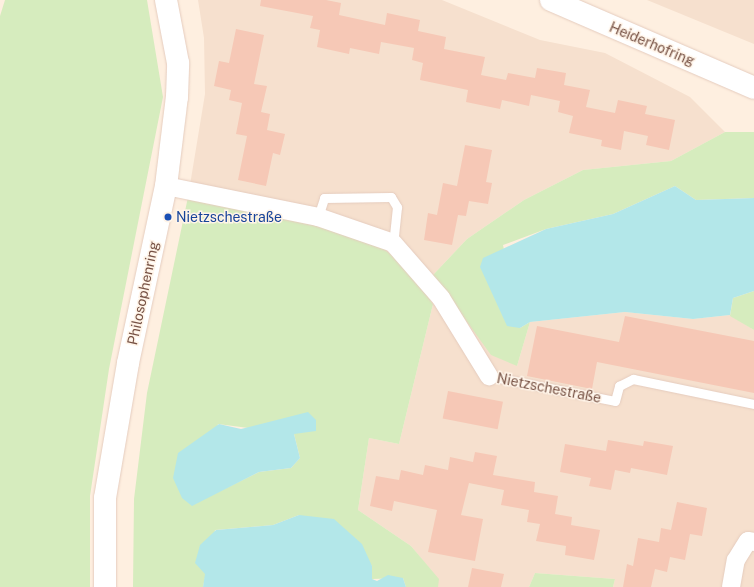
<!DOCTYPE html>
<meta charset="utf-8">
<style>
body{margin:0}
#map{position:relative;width:754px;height:587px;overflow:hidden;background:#feefe0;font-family:"Public Sans",sans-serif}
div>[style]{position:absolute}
.residential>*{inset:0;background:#f6e0ce}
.green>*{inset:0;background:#d6ecbe}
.water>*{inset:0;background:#b3e7e9}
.building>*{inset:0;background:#f6c8b6;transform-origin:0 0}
.roads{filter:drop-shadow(0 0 1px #e5ccbe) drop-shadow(0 0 1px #e5ccbe)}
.service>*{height:9px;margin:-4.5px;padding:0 4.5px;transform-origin:4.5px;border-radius:4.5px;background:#fff}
.minor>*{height:18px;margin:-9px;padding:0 9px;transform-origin:9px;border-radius:9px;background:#fff}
.tertiary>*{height:22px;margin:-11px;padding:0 11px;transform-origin:11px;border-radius:11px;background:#fff}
.dots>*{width:11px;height:11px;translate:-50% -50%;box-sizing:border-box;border:2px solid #fff4e8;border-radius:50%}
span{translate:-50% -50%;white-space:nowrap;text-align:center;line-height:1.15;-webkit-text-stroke:3px #fff4e8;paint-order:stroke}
.street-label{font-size:14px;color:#775245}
.transit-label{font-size:14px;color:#164399}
.left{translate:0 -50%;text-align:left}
</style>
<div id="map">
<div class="residential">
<div style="clip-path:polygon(198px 0,442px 0,540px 40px,605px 53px,690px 97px,725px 132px,671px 161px,583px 170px,524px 200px,467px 239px,433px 275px,517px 366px,530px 322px,625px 312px,693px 319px,730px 315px,754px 330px,754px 587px,613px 587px,615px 579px,535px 573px,529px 587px,438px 587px,438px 579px,411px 546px,358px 510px,369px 438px,399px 444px,433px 304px,188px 197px,205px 94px,204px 38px)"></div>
<div style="clip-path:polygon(647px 0,754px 0,754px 44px)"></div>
</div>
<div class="green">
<div style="clip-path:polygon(5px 0,147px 0,163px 97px,109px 369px,90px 496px,90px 587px,0 587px,0 16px)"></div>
<div style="clip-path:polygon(725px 132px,754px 132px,754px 198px,696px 200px,675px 186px,613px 214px,546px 229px,503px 245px,520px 328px,530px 322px,517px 366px,491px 355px,433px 275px,467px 239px,524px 200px,583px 170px,671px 161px)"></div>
<div style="clip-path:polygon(evenodd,188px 197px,369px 238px,405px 265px,433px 304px,399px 444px,369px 438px,358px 510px,411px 546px,439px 579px,438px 587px,406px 587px,403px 578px,372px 579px,372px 566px,299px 515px,273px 525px,215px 530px,203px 587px,133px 587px,134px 499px,147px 393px,188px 197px,218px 424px,294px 434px,300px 458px,291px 468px,259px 472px,192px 505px,218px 424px)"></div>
<div style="clip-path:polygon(754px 291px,754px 330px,730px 316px,733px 298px)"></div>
<div style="clip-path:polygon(535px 573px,615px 579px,613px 587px,529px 587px)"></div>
</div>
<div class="water">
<div style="clip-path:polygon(675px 186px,696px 200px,754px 198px,754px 291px,733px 298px,730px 315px,693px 319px,625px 312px,530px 322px,520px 328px,507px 326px,480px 267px,483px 258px,546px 229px,613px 214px)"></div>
<div style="clip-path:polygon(308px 412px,316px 420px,316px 431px,294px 434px,300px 458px,291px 468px,259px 472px,192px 506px,182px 498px,173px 478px,178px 453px,219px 424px,241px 429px)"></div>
<div style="clip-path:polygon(299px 515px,334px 519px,362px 544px,372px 566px,372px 579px,377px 581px,388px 575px,403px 578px,406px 587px,203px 587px,205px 574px,195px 563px,200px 545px,216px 530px,273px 525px)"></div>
</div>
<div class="building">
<div style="clip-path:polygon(261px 0,326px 0,341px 3px,339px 15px,385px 25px,387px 13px,420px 20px,418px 31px,446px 37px,444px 49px,485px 57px,481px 75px,506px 80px,508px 73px,535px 78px,537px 68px,566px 73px,564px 85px,590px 90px,586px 107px,615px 113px,618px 100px,647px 106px,645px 114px,675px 120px,669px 150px,646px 145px,648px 136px,624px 131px,621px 150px,601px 146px,602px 140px,569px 133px,573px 116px,558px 112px,560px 101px,531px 95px,529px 106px,502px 100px,500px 109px,466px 102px,468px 90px,420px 80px,423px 63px,412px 60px,414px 48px,381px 42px,379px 54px,350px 48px,349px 54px,317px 47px,320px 30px,310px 28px,313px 16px,260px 6px)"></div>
<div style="clip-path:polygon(236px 29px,264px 35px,254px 84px,267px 86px,261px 112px,270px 114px,267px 130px,285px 134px,280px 155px,273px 153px,266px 186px,238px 180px,247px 136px,236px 134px,242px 103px,229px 100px,231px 90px,214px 86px,219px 61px,229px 63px)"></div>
<div style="clip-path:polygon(465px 145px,492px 150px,486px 182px,492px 183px,488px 204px,469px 201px,466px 216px,458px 215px,452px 245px,424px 240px,428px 213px,437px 215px,443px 183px,457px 186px)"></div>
<div style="clip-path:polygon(625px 316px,754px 341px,754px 393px,597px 362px,592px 389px,527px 376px,537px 326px,619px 342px)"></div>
<div style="left:448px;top:391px;width:56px;height:28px;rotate:11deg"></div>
<div style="clip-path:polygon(608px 440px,643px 446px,644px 441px,673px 446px,667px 475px,631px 468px,630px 473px,615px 470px,611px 490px,589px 486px,591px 478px,560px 472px,565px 444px,606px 451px)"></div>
<div style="clip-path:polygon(475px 452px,497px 456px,493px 475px,535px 482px,534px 492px,558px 496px,555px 514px,572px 517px,571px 525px,600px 530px,594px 560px,565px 555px,566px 546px,536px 541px,540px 524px,527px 522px,529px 510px,501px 505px,504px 490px,469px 483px,461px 515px,483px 519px,475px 561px,428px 552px,437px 510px,394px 501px,392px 511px,370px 506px,376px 476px,399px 480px,401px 470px,423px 475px,425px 465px,448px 470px,450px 457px,473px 462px)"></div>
<div style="clip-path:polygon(677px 502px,707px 508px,702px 536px,690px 534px,685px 560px,670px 557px,667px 572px,655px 569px,651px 587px,623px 587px,627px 564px,633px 566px,638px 538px,659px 542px,661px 528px,671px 530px)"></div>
<div style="clip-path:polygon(472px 568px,504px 574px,501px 587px,468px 587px)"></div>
</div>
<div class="roads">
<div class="service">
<div style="left:318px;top:217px;width:20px;rotate:-72deg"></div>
<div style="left:324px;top:198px;width:67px;rotate:-0.9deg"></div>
<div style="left:391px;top:197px;width:12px;rotate:59deg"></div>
<div style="left:397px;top:207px;width:36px;rotate:96deg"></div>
<div style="left:489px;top:376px;width:128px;rotate:11.2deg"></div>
<div style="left:615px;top:401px;width:16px;rotate:-75deg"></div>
<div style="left:619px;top:386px;width:16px;rotate:-27deg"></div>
<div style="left:633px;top:379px;width:124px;rotate:11.7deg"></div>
</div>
<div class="minor">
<div style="left:166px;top:186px;width:155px;rotate:11.5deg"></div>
<div style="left:318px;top:217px;width:79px;rotate:19.1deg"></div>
<div style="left:393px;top:243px;width:73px;rotate:48.9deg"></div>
<div style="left:441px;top:298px;width:92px;rotate:58.4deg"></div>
<div style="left:731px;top:587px;width:27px;rotate:-80deg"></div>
<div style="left:736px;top:560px;width:22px;rotate:-58deg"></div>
<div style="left:748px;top:541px;width:6px;rotate:9deg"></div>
</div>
<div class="tertiary">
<div style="left:551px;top:0;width:221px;rotate:23.4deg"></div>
<div style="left:105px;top:587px;width:89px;rotate:-90deg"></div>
<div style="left:105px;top:498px;width:137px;rotate:-80.3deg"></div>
<div style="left:128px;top:363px;width:181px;rotate:-77.9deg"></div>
<div style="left:166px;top:186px;width:90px;rotate:-83deg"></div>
<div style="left:177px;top:97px;width:34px;rotate:-88deg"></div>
<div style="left:178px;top:63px;width:64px;rotate:-100.8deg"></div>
</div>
</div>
<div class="dots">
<div style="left:168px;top:217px;background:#1a4fb4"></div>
</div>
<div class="street-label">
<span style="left:652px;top:44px;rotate:23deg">Heiderhofring</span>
<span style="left:143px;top:293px;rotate:-78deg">Philosophenring</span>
<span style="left:549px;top:388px;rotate:11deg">Nietzschestraße</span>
</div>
<div class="transit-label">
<span class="left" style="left:176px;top:217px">Nietzschestraße</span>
</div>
</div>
